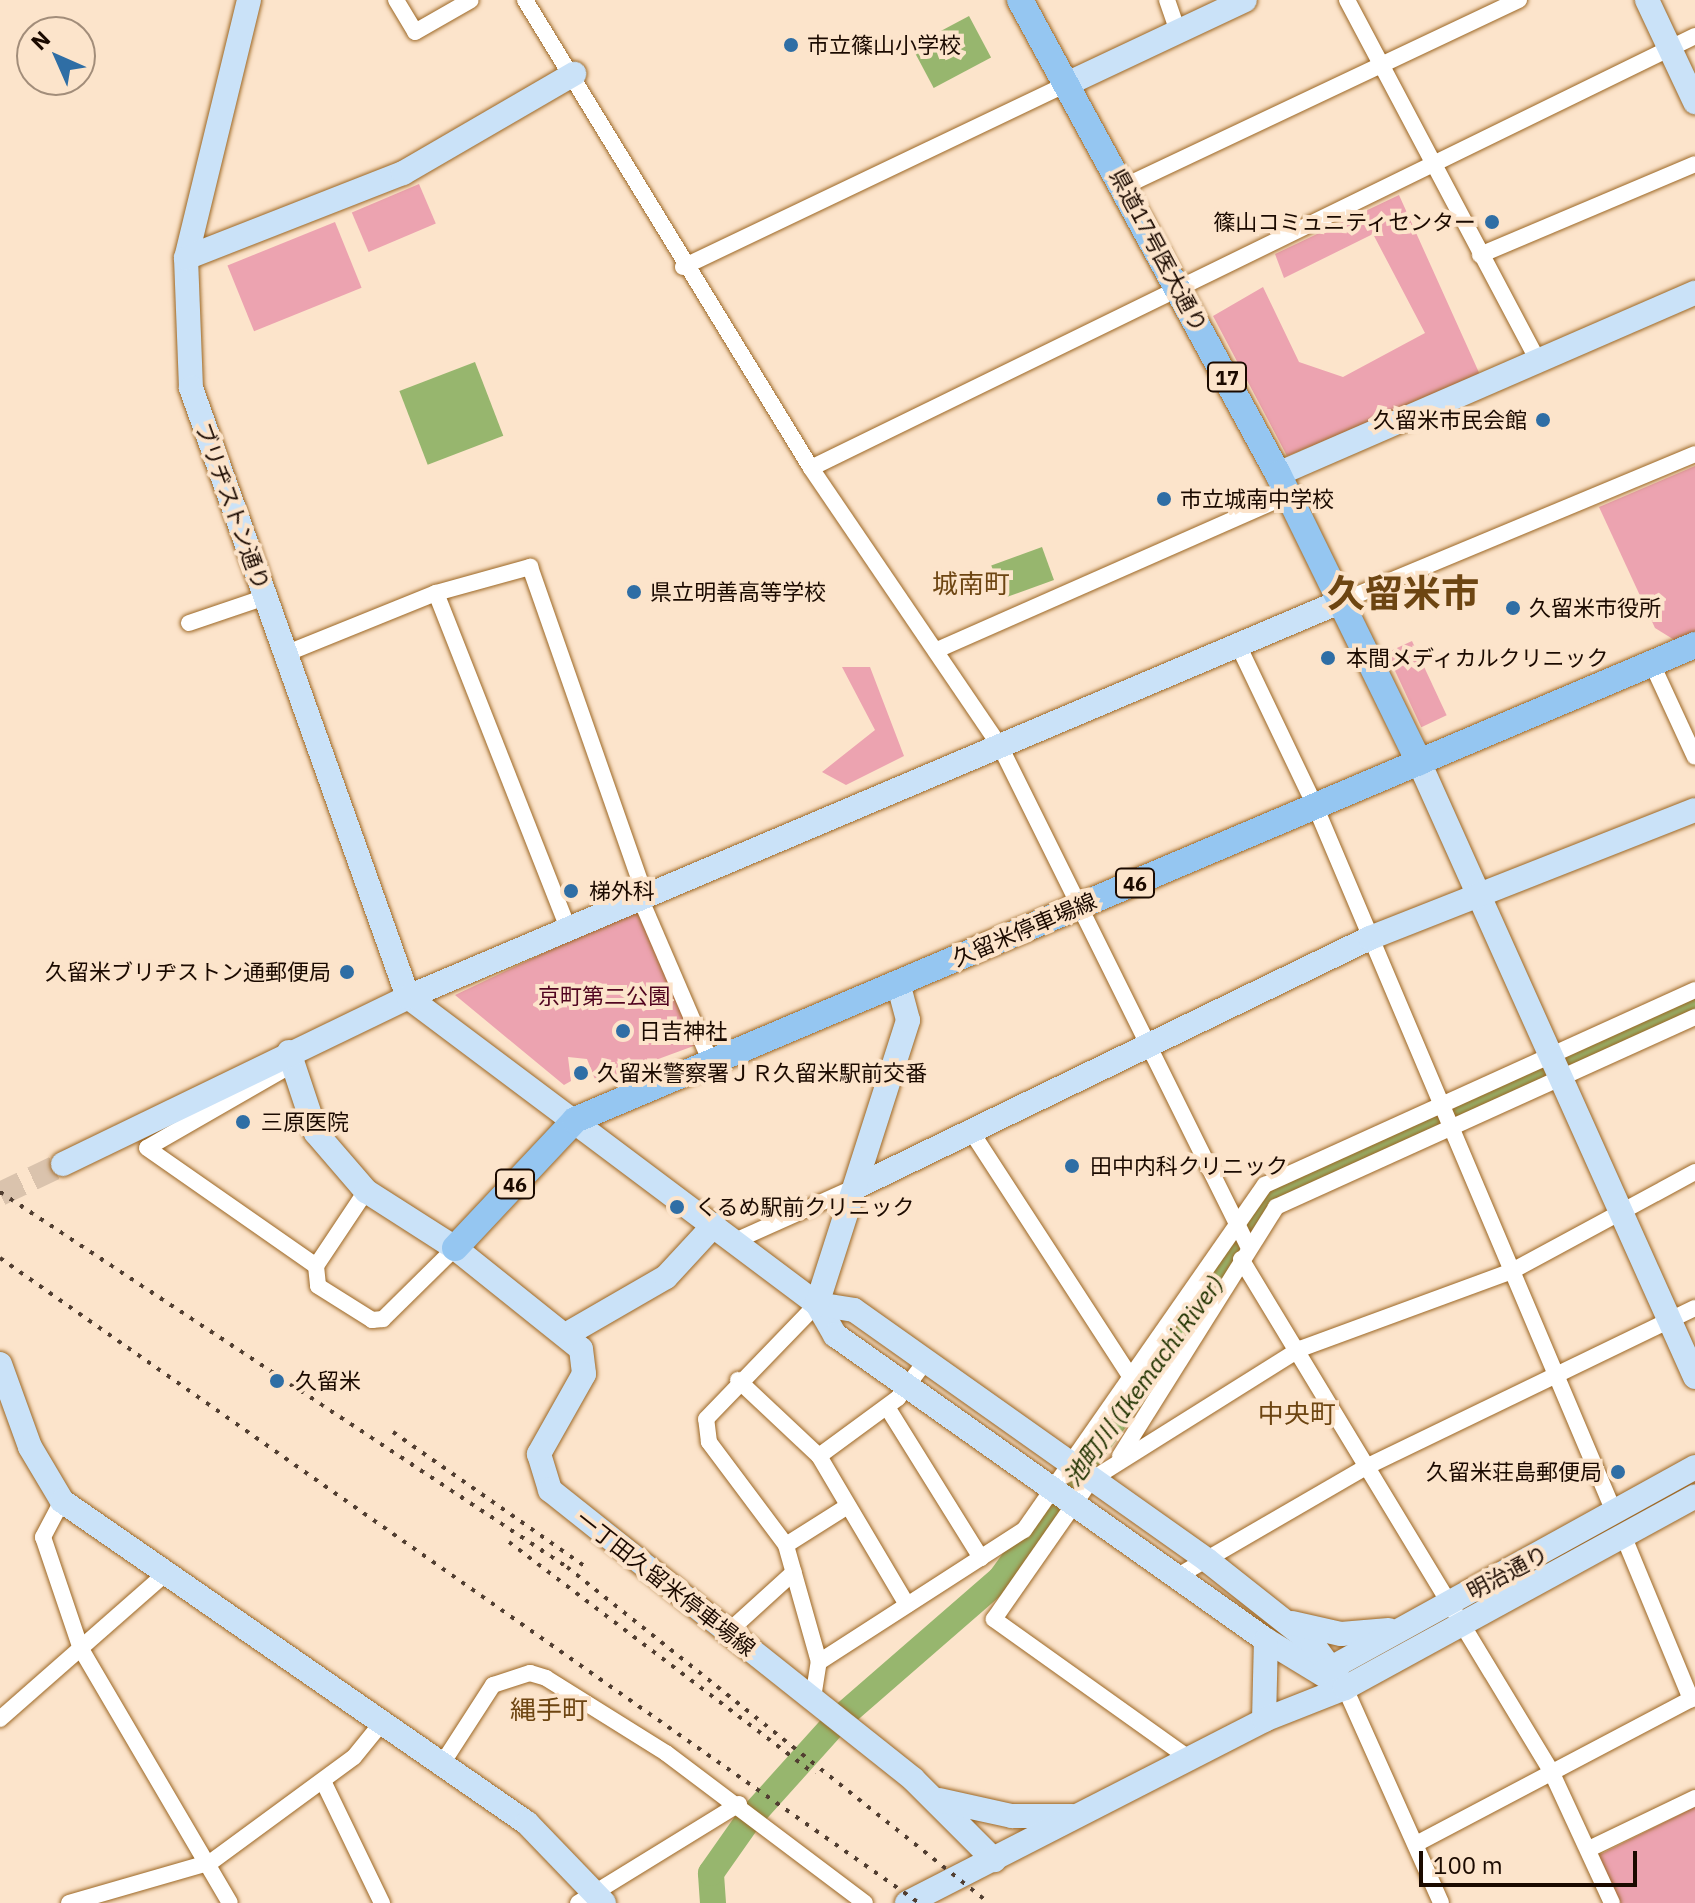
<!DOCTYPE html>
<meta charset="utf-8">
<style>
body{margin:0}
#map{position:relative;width:1695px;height:1903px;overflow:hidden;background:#fce4cb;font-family:"IBM Plex Sans","Noto Sans JP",sans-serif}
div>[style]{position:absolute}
.green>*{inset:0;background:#eca3b0;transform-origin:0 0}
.water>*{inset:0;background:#97b66e;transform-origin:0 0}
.river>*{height:26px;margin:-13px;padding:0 13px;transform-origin:13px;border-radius:13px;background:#97b66e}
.secondary-tunnel>*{height:24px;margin-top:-12px;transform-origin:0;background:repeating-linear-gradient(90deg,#dac3ad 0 24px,transparent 0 36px)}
.roads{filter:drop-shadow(0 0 2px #9c6725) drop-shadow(0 0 2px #9c6725)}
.street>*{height:16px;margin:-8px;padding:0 8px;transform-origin:8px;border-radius:8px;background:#fff}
.secondary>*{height:24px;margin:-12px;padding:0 12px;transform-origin:12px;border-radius:12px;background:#cae2f8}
.primary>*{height:26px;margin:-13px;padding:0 13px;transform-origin:13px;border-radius:13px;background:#95c6f1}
.rail>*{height:4px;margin-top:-2px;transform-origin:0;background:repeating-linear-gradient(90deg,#513e31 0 4px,transparent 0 12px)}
.dots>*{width:22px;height:22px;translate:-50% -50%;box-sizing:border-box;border:4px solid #fce4cb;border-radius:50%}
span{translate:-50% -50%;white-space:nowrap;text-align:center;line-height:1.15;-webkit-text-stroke:8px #fce4cb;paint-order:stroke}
.shield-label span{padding:2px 6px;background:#fce4cb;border:2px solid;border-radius:6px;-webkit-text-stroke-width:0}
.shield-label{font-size:20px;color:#1b0a00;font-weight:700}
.poi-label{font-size:22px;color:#1b0a00}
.left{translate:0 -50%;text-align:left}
.right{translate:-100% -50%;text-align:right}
.street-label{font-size:22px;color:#1b0a00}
.park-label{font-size:22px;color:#510520}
.water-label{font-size:24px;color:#213300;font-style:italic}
.quarter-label{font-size:26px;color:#6d4512}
.town-label{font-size:38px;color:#6d4512;font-weight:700}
.north{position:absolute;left:16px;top:16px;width:80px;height:80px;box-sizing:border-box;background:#fce4cb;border:2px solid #a28d7a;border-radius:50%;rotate:315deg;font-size:22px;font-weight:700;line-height:32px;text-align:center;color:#1b0a00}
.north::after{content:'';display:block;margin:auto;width:28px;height:36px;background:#2f6ea5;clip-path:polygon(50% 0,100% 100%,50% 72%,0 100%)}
.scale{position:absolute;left:1419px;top:1851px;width:218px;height:36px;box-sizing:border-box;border:4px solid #1b0a00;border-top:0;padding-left:10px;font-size:24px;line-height:28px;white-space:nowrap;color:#1b0a00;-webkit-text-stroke:6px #fce4cb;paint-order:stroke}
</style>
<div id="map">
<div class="green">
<div style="left:419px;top:184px;width:43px;height:73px;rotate:67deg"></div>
<div style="clip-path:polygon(1399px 195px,1481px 377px,1287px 456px,1213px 316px,1263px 287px,1299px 362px,1343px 377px,1425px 333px,1373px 234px,1284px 278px,1275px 254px)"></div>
<div style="left:335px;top:222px;width:71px;height:116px;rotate:68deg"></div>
<div style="clip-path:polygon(1695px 466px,1695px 633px,1676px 641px,1655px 628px,1599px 507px)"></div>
<div style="left:1412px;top:641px;width:82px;height:28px;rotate:65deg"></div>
<div style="clip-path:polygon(842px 667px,870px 667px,904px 756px,846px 785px,822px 772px,875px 730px)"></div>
<div style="clip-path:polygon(637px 909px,699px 1044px,596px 1082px,587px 1059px,568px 1057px,571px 1081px,564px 1085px,455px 995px)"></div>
<div style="clip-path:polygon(1695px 1807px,1695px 1903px,1617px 1903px,1599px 1855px)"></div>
</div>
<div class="water">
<div style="left:969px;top:16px;width:47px;height:65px;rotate:62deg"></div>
<div style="left:475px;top:362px;width:79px;height:81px;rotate:69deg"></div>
<div style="left:1042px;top:547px;width:35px;height:54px;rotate:70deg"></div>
</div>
<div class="river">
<div style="left:713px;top:1903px;width:30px;rotate:-94deg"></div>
<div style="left:711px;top:1873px;width:66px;rotate:-54.9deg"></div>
<div style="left:749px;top:1819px;width:135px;rotate:-48deg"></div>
<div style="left:839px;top:1719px;width:215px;rotate:-41deg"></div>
<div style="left:1001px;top:1578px;width:477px;rotate:-54.2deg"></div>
<div style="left:1280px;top:1191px;width:456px;rotate:-24.4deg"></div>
</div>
<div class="secondary-tunnel">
<div style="left:0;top:1194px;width:70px;rotate:-25.5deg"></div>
</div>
<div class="roads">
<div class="street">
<div style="left:396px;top:0;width:37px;rotate:59deg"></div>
<div style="left:415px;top:32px;width:64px;rotate:-29.7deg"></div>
<div style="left:525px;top:0;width:548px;rotate:58.57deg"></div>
<div style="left:811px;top:468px;width:338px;rotate:55.8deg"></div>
<div style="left:1001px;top:748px;width:556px;rotate:63.62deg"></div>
<div style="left:1167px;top:0;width:34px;rotate:71deg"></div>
<div style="left:1347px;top:0;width:411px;rotate:62.1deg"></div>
<div style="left:1125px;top:186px;width:436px;rotate:-25.3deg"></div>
<div style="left:1480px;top:255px;width:233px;rotate:-22.9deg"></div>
<div style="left:683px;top:267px;width:430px;rotate:-25.5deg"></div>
<div style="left:811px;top:468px;width:984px;rotate:-26.04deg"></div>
<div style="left:436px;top:593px;width:362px;rotate:68.5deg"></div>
<div style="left:1342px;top:601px;width:382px;rotate:-22.6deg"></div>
<div style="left:189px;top:623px;width:81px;rotate:-18.7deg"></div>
<div style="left:1239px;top:647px;width:178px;rotate:64.4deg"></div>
<div style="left:1316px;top:808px;width:767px;rotate:67.05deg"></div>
<div style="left:937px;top:650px;width:384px;rotate:-23.8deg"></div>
<div style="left:285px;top:654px;width:163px;rotate:-22deg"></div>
<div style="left:436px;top:593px;width:98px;rotate:-15.5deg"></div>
<div style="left:530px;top:567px;width:351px;rotate:70.7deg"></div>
<div style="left:1652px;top:664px;width:102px;rotate:65.2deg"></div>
<div style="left:641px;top:900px;width:172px;rotate:66.7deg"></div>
<div style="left:293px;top:1064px;width:168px;rotate:150.1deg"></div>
<div style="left:147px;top:1148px;width:206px;rotate:34.9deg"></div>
<div style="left:969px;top:1128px;width:297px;rotate:57deg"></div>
<div style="left:366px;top:1191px;width:90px;rotate:123.7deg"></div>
<div style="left:316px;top:1266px;width:20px;rotate:84deg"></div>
<div style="left:318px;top:1286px;width:64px;rotate:32.2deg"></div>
<div style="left:372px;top:1320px;width:11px;rotate:-5deg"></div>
<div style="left:383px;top:1319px;width:101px;rotate:-44.6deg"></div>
<div style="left:735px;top:1241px;width:133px;rotate:-24.1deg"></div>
<div style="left:1241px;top:1259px;width:599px;rotate:58.81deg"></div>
<div style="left:1551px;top:1771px;width:145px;rotate:65.2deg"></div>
<div style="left:738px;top:1380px;width:111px;rotate:43.2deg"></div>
<div style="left:819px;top:1456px;width:173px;rotate:59.4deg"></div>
<div style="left:887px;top:1407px;width:178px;rotate:58.1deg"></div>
<div style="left:819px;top:1456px;width:98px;rotate:-36.3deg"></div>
<div style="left:898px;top:1398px;width:45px;rotate:-53.1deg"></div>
<div style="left:1120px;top:1456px;width:294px;rotate:-57.9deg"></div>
<div style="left:1276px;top:1207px;width:460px;rotate:-24.4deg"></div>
<div style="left:62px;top:1501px;width:41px;rotate:117.8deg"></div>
<div style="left:43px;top:1537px;width:118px;rotate:71.3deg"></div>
<div style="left:81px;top:1649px;width:294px;rotate:59.6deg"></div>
<div style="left:1623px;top:1535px;width:178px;rotate:67.5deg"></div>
<div style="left:786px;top:1545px;width:73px;rotate:-32.2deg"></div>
<div style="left:1178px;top:1576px;width:220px;rotate:-30.1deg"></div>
<div style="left:1368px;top:1466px;width:363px;rotate:-25.8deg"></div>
<div style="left:728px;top:1632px;width:89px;rotate:-42.3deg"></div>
<div style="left:819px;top:1662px;width:244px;rotate:-32.8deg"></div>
<div style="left:1024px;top:1530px;width:421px;rotate:-55.1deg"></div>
<div style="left:1265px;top:1185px;width:472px;rotate:-24.4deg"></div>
<div style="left:1345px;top:1688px;width:235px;rotate:65.9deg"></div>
<div style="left:813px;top:1698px;width:36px;rotate:-81deg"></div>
<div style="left:819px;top:1662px;width:122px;rotate:-105.8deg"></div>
<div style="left:786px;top:1545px;width:129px;rotate:-126.8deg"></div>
<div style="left:709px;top:1442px;width:23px;rotate:-97deg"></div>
<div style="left:706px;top:1419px;width:160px;rotate:-46deg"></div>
<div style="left:0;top:1719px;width:217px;rotate:-41.3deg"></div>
<div style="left:1190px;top:1759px;width:241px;rotate:-144.5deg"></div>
<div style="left:994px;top:1619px;width:169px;rotate:-55.1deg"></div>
<div style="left:1091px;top:1480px;width:247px;rotate:-32.1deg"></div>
<div style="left:1300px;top:1349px;width:226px;rotate:-20.2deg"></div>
<div style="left:1512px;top:1271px;width:208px;rotate:-28.4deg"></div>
<div style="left:440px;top:1767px;width:98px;rotate:-57.1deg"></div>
<div style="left:493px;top:1685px;width:39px;rotate:-18deg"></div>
<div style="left:530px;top:1673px;width:17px;rotate:17deg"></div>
<div style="left:546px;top:1678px;width:142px;rotate:32deg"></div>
<div style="left:666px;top:1753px;width:249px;rotate:37deg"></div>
<div style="left:323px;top:1781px;width:136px;rotate:64.2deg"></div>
<div style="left:1416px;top:1844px;width:315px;rotate:-27.8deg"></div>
<div style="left:1591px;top:1848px;width:115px;rotate:-25.7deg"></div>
<div style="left:69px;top:1903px;width:148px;rotate:-16.1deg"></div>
<div style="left:211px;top:1862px;width:177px;rotate:-36.3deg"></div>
<div style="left:354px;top:1757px;width:40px;rotate:-51deg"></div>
<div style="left:578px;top:1903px;width:189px;rotate:-31.6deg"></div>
</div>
<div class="secondary">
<div style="left:249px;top:0;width:266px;rotate:103.7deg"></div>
<div style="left:186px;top:258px;width:130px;rotate:87.8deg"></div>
<div style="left:191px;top:388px;width:647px;rotate:70.39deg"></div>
<div style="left:1647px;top:0;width:113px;rotate:64.8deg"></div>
<div style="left:1071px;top:82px;width:192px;rotate:-25.2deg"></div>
<div style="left:186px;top:258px;width:233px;rotate:-21.4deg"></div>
<div style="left:403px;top:173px;width:198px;rotate:-30.1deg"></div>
<div style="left:1278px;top:474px;width:455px;rotate:-23.5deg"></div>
<div style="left:1419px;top:762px;width:674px;rotate:65.83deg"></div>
<div style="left:408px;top:997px;width:511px;rotate:36.89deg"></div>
<div style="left:817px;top:1304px;width:36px;rotate:60deg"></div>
<div style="left:835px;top:1335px;width:528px;rotate:35.29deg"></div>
<div style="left:1266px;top:1640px;width:92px;rotate:31.3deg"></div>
<div style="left:289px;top:1052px;width:85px;rotate:71.6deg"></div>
<div style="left:316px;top:1133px;width:77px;rotate:49.2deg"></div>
<div style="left:366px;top:1191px;width:106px;rotate:32.6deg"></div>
<div style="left:455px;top:1248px;width:161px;rotate:38.7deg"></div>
<div style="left:581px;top:1349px;width:25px;rotate:83deg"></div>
<div style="left:584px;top:1374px;width:92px;rotate:119.4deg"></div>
<div style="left:539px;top:1454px;width:38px;rotate:73deg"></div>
<div style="left:550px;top:1490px;width:464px;rotate:38.5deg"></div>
<div style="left:913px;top:1779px;width:115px;rotate:45deg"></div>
<div style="left:63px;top:1164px;width:383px;rotate:-25.8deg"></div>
<div style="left:408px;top:997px;width:1014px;rotate:-22.98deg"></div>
<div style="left:856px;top:1187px;width:571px;rotate:-25.85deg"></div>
<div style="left:1370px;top:938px;width:349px;rotate:-21.5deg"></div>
<div style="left:817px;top:1304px;width:37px;rotate:9deg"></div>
<div style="left:854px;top:1310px;width:433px;rotate:35.3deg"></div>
<div style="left:1207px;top:1560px;width:134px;rotate:38.3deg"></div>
<div style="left:1312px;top:1643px;width:56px;rotate:53.7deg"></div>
<div style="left:817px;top:1304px;width:298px;rotate:-72.2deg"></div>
<div style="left:908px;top:1020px;width:39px;rotate:-105deg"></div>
<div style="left:569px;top:1333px;width:112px;rotate:-30deg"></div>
<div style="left:666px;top:1277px;width:71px;rotate:-47.3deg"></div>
<div style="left:0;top:1364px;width:88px;rotate:70.1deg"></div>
<div style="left:30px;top:1447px;width:63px;rotate:59.3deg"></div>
<div style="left:62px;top:1501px;width:566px;rotate:34.7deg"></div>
<div style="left:527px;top:1823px;width:111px;rotate:46.1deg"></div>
<div style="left:1292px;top:1623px;width:50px;rotate:12.7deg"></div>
<div style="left:1341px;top:1634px;width:48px;rotate:-4.8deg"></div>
<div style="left:1322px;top:1673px;width:426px;rotate:-28.9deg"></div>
<div style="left:1264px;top:1720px;width:80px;rotate:-88.6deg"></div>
<div style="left:939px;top:1800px;width:75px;rotate:12.4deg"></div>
<div style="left:1012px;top:1816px;width:60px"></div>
<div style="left:907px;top:1903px;width:401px;rotate:-27.1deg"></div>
<div style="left:1264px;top:1720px;width:87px;rotate:-21.6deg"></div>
<div style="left:1345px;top:1688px;width:399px;rotate:-28.7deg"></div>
</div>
<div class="primary">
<div style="left:1020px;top:0;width:540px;rotate:61.44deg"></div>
<div style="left:1278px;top:474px;width:321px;rotate:63.9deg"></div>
<div style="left:455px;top:1248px;width:175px;rotate:-46.8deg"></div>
<div style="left:575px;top:1120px;width:1217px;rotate:-22.98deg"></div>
</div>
</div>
<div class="rail">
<div style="left:0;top:1192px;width:680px;rotate:33.48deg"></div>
<div style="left:567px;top:1567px;width:539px;rotate:38.53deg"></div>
<div style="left:0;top:1258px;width:1123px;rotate:35.06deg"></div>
<div style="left:393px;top:1432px;width:236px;rotate:35deg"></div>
<div style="left:509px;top:1542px;width:384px;rotate:37.2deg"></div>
</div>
<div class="dots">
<div style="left:791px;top:45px;background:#2f6ea5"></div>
<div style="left:1492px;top:222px;background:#2f6ea5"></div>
<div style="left:1543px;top:420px;background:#2f6ea5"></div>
<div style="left:1164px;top:499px;background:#2f6ea5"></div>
<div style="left:634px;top:592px;background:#2f6ea5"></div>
<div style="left:1513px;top:608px;background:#2f6ea5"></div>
<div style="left:1328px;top:658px;background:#2f6ea5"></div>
<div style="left:571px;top:891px;background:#2f6ea5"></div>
<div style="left:347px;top:972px;background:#2f6ea5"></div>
<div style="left:623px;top:1031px;background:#2f6ea5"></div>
<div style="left:581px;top:1073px;background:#2f6ea5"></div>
<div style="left:243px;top:1122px;background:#2f6ea5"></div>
<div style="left:1072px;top:1166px;background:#2f6ea5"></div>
<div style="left:677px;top:1207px;background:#2f6ea5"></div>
<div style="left:277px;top:1381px;background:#2f6ea5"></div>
<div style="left:1618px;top:1472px;background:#2f6ea5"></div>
</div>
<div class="shield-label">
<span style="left:1227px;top:377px">17</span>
<span style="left:1135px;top:883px">46</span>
<span style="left:515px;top:1184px">46</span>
</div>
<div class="poi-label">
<span class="left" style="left:807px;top:45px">市立篠山小学校</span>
<span class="right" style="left:1476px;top:222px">篠山コミュニティセンター</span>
<span class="right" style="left:1527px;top:420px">久留米市民会館</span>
<span class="left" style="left:1180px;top:499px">市立城南中学校</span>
<span class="left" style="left:650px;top:592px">県立明善高等学校</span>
<span class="left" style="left:1529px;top:608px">久留米市役所</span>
<span class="left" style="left:1346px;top:658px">本間メディカルクリニック</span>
<span class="left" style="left:589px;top:891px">梯外科</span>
<span class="right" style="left:331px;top:972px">久留米ブリヂストン通郵便局</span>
<span class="left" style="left:639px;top:1031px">日吉神社</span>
<span class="left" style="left:597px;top:1073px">久留米警察署ＪＲ久留米駅前交番</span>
<span class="left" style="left:261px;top:1122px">三原医院</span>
<span class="left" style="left:1090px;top:1166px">田中内科クリニック</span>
<span class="left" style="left:695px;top:1207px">くるめ駅前クリニック</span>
<span class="left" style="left:295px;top:1381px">久留米</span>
<span class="right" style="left:1602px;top:1472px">久留米荘島郵便局</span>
</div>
<div class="street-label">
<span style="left:1159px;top:250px;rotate:62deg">県道17号医大通り</span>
<span style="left:233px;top:506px;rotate:70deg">ブリヂストン通り</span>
<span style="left:1024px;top:929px;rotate:-23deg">久留米停車場線</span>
<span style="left:1507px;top:1572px;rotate:-28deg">明治通り</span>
<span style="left:666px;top:1583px;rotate:38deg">一丁田久留米停車場線</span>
</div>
<div class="park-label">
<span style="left:604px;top:996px">京町第二公園</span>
</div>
<div class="water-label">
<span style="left:1144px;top:1381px;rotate:-54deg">池町川 (Ikemachi River)</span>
</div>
<div class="quarter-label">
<span style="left:971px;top:584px">城南町</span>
<span style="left:1297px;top:1414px">中央町</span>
<span style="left:549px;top:1710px">縄手町</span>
</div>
<div class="town-label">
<span style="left:1403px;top:593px">久留米市</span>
</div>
<div class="north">N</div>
<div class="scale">100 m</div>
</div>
